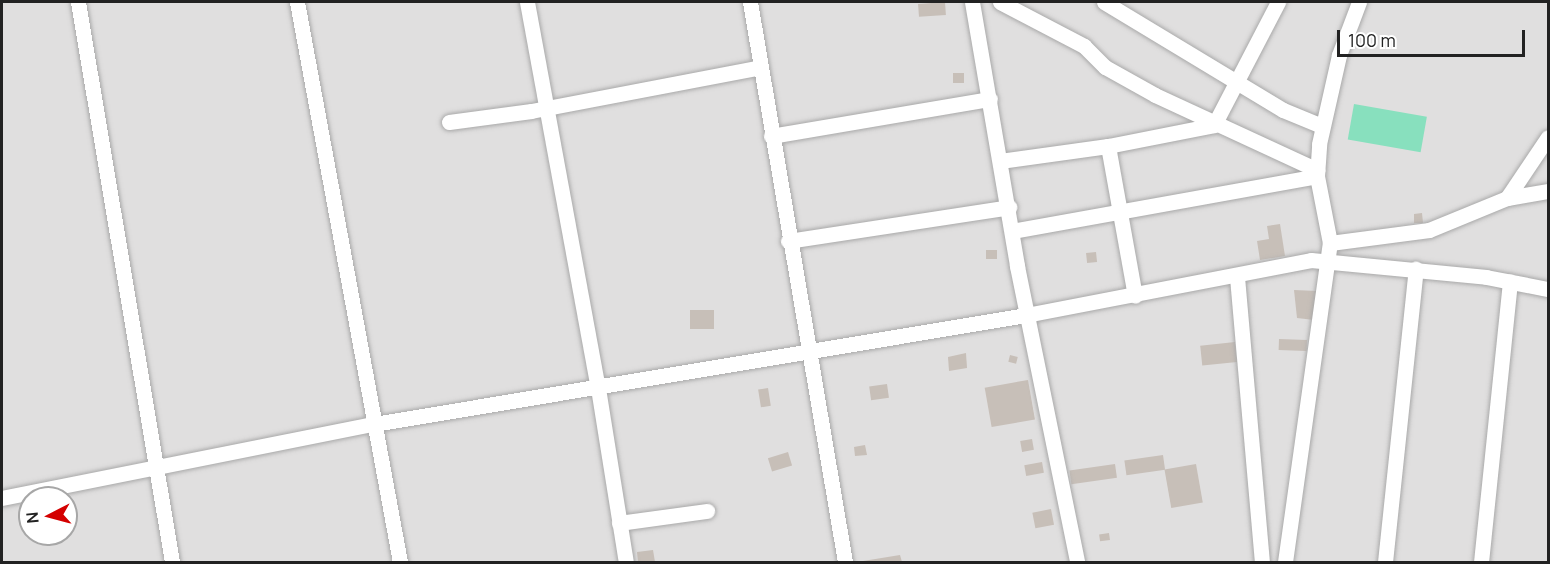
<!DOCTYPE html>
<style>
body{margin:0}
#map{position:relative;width:1550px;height:564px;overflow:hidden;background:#f2efe9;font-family:Manrope,sans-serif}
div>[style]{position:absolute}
.residential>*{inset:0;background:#e0dfdf}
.pitch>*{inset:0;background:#88e0be;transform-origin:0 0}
.building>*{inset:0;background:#c7bfb8;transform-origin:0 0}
.roads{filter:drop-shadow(0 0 2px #a9a9a9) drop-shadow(0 0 2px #a9a9a9)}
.minor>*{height:15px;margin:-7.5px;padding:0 7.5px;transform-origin:7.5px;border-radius:7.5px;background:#fff}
span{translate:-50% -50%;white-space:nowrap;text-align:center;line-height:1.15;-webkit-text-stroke:6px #fff;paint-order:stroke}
.frame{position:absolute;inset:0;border:3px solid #222;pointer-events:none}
.north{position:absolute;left:18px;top:486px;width:60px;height:60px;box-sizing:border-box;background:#fff;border:2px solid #a7a7a7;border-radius:50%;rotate:264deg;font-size:16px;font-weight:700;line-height:24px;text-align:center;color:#222}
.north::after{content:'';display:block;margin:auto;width:21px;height:27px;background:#d40000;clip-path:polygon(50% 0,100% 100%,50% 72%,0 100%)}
.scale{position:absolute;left:1337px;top:30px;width:188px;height:27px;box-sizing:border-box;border:3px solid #222;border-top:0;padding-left:8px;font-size:18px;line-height:21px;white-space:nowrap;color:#222;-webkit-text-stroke:4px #fff;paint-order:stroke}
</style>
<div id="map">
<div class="residential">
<div style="clip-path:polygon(evenodd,2px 2px,1548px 2px,1548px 562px,2px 562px,2px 2px,30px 498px,66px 498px,66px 534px,30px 534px,30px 498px)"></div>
</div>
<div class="pitch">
<div style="left:1354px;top:104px;width:74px;height:36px;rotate:10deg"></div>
</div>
<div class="building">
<div style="left:945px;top:2px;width:13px;height:27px;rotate:86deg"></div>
<div style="left:953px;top:73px;width:11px;height:10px"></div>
<div style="clip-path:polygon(1422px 213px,1423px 223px,1414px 223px,1414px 214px)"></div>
<div style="clip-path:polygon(1280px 224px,1285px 256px,1260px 260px,1257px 241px,1269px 239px,1267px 226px)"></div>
<div style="left:997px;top:250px;width:9px;height:11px;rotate:90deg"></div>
<div style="left:1096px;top:252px;width:10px;height:10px;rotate:84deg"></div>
<div style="clip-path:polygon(1294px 290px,1317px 291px,1314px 320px,1297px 318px)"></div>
<div style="left:714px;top:310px;width:19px;height:24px;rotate:90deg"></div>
<div style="left:1279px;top:339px;width:28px;height:11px;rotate:2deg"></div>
<div style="left:1235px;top:342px;width:20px;height:35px;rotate:84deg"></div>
<div style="clip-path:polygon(966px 353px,967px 368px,949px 371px,948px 357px)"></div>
<div style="left:1010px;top:355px;width:8px;height:7px;rotate:14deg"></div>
<div style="left:1028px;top:380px;width:40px;height:44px;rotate:80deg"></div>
<div style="left:887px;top:384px;width:14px;height:18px;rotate:82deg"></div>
<div style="left:768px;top:388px;width:18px;height:10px;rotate:81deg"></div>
<div style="left:1032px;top:439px;width:11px;height:12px;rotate:80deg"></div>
<div style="clip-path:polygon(865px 445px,867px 455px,855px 456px,854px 447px)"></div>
<div style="left:788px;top:452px;width:14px;height:21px;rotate:73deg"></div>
<div style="left:1163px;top:455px;width:15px;height:39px;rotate:82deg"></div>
<div style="left:1042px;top:462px;width:11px;height:18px;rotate:80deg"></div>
<div style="left:1115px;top:464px;width:14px;height:46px;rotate:82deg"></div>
<div style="left:1196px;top:464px;width:39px;height:32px;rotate:80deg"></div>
<div style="left:1051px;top:509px;width:16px;height:19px;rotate:79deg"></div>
<div style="left:1109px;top:533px;width:7px;height:10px;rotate:82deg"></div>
<div style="clip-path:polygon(653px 550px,655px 562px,638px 562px,637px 552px)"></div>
<div style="clip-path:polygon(900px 555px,902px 562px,863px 562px,863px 561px)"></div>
</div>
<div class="roads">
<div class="minor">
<div style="left:78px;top:2px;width:568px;rotate:80.47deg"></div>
<div style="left:297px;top:2px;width:569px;rotate:79.58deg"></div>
<div style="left:527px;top:2px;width:392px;rotate:79.6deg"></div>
<div style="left:598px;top:388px;width:176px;rotate:80.9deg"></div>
<div style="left:750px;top:2px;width:568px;rotate:80.37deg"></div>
<div style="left:972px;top:2px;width:268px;rotate:80.3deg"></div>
<div style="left:1017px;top:266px;width:302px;rotate:78.5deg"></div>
<div style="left:1000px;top:2px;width:95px;rotate:27.6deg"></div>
<div style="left:1084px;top:46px;width:30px;rotate:45deg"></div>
<div style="left:1105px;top:67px;width:57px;rotate:29.2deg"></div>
<div style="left:1155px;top:95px;width:179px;rotate:24.8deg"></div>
<div style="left:1104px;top:2px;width:209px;rotate:31.1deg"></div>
<div style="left:1283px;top:110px;width:42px;rotate:22.3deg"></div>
<div style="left:449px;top:122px;width:83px;rotate:-7.6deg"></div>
<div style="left:531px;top:111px;width:234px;rotate:-10.8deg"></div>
<div style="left:771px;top:136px;width:222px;rotate:-9.6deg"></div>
<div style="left:1108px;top:146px;width:152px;rotate:79.8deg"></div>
<div style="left:1000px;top:161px;width:109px;rotate:-7.9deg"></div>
<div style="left:1108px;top:146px;width:108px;rotate:-11.2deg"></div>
<div style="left:1214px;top:125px;width:139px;rotate:-62.5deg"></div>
<div style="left:1507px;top:198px;width:73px;rotate:-56.1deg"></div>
<div style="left:1012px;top:231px;width:310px;rotate:-10.2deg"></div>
<div style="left:788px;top:241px;width:224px;rotate:-8.7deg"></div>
<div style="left:1330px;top:243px;width:100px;rotate:-7.5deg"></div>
<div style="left:1429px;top:230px;width:84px;rotate:-22.3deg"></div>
<div style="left:1507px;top:198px;width:42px;rotate:-9.7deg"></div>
<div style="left:1237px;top:277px;width:286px;rotate:85deg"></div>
<div style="left:2px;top:498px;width:379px;rotate:-11.3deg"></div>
<div style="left:374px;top:424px;width:661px;rotate:-9.49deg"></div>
<div style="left:1026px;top:315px;width:290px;rotate:-10.9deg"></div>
<div style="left:1311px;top:260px;width:176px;rotate:5.5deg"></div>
<div style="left:1486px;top:277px;width:63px;rotate:11deg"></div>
<div style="left:619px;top:523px;width:89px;rotate:-7.8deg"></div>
<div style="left:1285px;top:562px;width:322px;rotate:-82deg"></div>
<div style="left:1330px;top:243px;width:68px;rotate:-101deg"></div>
<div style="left:1317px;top:176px;width:32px;rotate:-86deg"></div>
<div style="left:1319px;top:144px;width:91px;rotate:-77.3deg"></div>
<div style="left:1339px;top:55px;width:57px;rotate:-69.3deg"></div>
<div style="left:1385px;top:562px;width:295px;rotate:-84deg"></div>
<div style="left:1481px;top:562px;width:282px;rotate:-84.1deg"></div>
</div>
</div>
<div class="frame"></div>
<div class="north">N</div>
<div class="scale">100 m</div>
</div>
